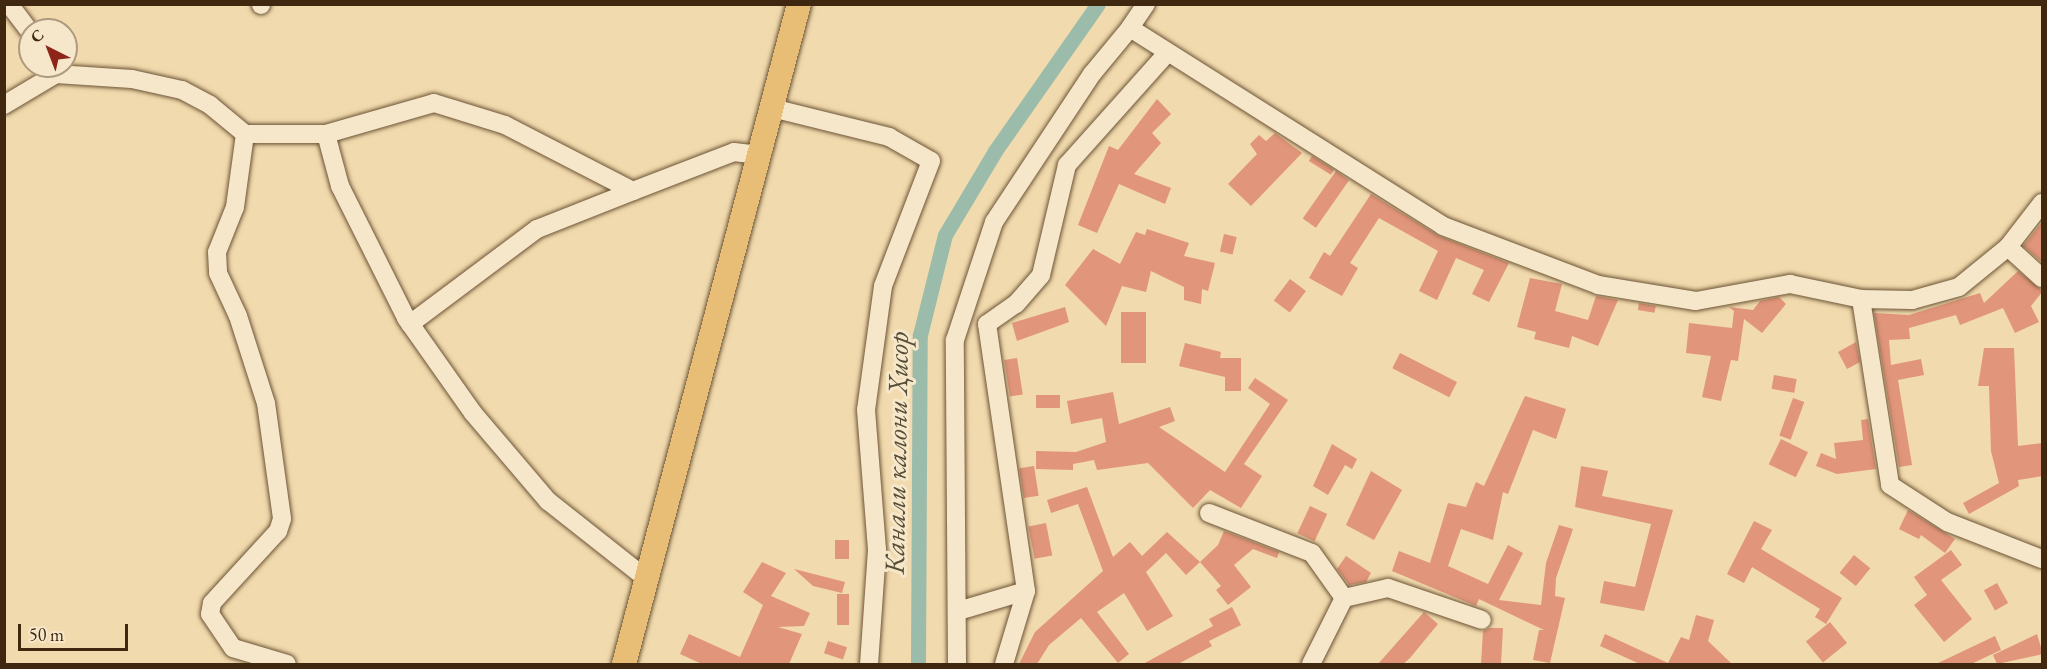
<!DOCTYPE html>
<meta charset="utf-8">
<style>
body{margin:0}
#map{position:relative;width:2047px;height:669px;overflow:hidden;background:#f1daad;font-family:"EB Garamond",serif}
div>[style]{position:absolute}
.canal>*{height:15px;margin:-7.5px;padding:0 7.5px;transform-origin:7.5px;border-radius:7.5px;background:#9bbbab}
.building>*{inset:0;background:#e1957a;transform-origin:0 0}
.roads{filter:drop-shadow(0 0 2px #6c5436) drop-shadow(0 0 2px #6c5436)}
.minor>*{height:18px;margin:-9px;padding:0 9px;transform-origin:9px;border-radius:9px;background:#f6e7ca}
.major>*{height:24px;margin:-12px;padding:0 12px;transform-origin:12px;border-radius:12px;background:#e8bd76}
span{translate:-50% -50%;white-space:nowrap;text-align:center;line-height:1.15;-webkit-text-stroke:6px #f6e7ca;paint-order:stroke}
.water-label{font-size:28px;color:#574c36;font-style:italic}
.frame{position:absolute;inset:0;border:6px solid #40270f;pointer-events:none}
.north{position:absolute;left:18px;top:18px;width:60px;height:60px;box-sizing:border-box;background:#f6e7ca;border:2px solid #ad9a7f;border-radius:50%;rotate:318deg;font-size:16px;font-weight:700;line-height:24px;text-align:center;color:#40270f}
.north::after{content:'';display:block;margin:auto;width:21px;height:27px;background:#8f2418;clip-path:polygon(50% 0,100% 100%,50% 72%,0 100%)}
.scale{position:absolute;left:18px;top:624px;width:110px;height:27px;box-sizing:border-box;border:3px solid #40270f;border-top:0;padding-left:8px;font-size:18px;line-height:21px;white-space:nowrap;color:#40270f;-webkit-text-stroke:4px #f6e7ca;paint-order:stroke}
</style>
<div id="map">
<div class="canal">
<div style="left:918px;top:664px;width:329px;rotate:-89.7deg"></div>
<div style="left:920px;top:335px;width:103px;rotate:-76deg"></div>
<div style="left:945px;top:235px;width:98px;rotate:-59.2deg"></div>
<div style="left:995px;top:151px;width:179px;rotate:-55deg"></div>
</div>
<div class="building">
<div style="clip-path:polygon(1157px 99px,1171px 114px,1152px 133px,1161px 143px,1134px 174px,1171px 188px,1165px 204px,1119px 184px,1097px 233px,1078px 225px,1109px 146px,1118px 150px)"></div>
<div style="clip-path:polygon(1275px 133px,1302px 153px,1251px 206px,1228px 184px,1257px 154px,1250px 144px,1259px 135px,1266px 141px)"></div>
<div style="left:1312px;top:156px;width:26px;height:6px;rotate:32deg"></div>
<div style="left:1336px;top:171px;width:16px;height:58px;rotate:35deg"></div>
<div style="clip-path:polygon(1371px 194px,1439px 236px,1509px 263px,1489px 302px,1472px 294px,1484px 270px,1456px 258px,1437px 300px,1419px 291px,1438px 251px,1379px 218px,1350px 263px,1358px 268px,1342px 296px,1309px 278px,1324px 252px,1330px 256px)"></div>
<div style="clip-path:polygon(2043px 221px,2043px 263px,2023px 246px)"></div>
<div style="clip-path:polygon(1147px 229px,1189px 243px,1184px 256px,1215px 263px,1208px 291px,1202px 289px,1201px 304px,1184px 300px,1184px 287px,1151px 271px,1146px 292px,1122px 286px,1106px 326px,1065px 285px,1093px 249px,1120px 264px,1136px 232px,1145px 235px)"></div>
<div style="left:1224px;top:234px;width:13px;height:18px;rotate:13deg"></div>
<div style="clip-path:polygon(2018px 271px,2043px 291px,2031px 306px,2039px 322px,2015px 333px,2003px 308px,1960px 325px,1956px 315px,1909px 328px,1910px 339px,1889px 340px,1891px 365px,1921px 359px,1924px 375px,1898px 380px,1912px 465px,1899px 467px,1874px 313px,1909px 315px,1980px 293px,1984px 303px)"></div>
<div style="clip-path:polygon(1530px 278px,1562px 284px,1555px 311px,1588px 320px,1596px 296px,1618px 300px,1598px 346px,1572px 336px,1569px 348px,1534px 339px,1536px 332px,1517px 327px)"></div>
<div style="left:1290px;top:279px;width:20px;height:27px;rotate:37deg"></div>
<div style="clip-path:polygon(1779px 297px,1786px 304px,1762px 333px,1744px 319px,1738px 361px,1731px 360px,1721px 401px,1702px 397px,1711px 356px,1686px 353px,1689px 323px,1732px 328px,1734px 311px,1729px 307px,1753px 310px,1760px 301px)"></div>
<div style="left:1639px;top:303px;width:17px;height:7px;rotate:10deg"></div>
<div style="clip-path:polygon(1065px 307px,1069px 322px,1017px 341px,1012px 323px)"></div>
<div style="left:1146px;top:312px;width:51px;height:25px;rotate:90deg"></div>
<div style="clip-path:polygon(1856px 342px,1860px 362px,1847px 369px,1838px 352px)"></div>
<div style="clip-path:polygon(1185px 343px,1221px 352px,1220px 358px,1241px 358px,1241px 391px,1225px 391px,1225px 377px,1179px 366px)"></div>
<div style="clip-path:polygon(1984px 348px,2014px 348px,2018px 446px,2043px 443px,2043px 476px,2018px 480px,2019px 486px,1969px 514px,1963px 503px,1999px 483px,1991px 451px,1989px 386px,1978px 386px)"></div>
<div style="left:1400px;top:353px;width:64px;height:17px;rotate:27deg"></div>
<div style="left:1017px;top:358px;width:37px;height:13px;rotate:81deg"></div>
<div style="left:1774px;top:375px;width:23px;height:14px;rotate:10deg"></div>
<div style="clip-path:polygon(1255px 378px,1288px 400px,1244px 464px,1262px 476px,1241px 508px,1210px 490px,1193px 508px,1148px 463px,1097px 470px,1094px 460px,1073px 464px,1073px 470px,1036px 469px,1036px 451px,1076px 452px,1106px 442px,1102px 418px,1071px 424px,1067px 401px,1113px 392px,1119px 424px,1170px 407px,1175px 421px,1159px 427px,1225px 472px,1270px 404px,1248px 388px)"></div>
<div style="left:1060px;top:395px;width:13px;height:24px;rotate:90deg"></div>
<div style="clip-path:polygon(1525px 396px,1566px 409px,1556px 439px,1533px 430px,1508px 494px,1503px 492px,1493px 540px,1461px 529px,1448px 566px,1488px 584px,1508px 545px,1523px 553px,1499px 600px,1541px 605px,1546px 563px,1559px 525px,1573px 529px,1556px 578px,1555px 596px,1565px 598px,1550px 663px,1533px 660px,1539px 630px,1544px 630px,1479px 599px,1476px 606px,1392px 571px,1399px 551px,1430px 563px,1448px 503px,1466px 507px,1476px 482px,1484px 486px)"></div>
<div style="left:1793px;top:398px;width:12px;height:40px;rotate:20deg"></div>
<div style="clip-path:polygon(1868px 419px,1876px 469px,1837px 474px,1816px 466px,1821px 453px,1836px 459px,1834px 443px,1863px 440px,1861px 420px)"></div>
<div style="left:1781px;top:439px;width:30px;height:28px;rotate:26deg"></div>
<div style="clip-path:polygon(1332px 444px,1357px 459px,1352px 469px,1345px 465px,1328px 495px,1313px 486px)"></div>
<div style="left:1034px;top:466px;width:30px;height:15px;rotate:81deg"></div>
<div style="clip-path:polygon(1581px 466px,1608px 471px,1602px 496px,1673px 510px,1644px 611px,1600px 603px,1604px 581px,1635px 587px,1651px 524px,1575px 507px)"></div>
<div style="clip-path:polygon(1371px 471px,1402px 490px,1374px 540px,1346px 525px)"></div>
<div style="clip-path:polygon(1087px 487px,1113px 557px,1130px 542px,1142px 556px,1167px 532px,1200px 562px,1186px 575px,1166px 553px,1146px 572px,1173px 616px,1147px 631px,1124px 593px,1097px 612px,1129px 654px,1118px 663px,1081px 618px,1049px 645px,1037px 664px,1019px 664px,1035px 632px,1103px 571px,1078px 504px,1051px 513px,1047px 500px)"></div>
<div style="left:1310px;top:506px;width:19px;height:30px;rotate:25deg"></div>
<div style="clip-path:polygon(1908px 510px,1955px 539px,1945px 553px,1921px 535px,1919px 539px,1899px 529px)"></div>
<div style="clip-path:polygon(1754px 521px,1772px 530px,1761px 549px,1842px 598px,1826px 624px,1815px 617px,1820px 609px,1752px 567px,1744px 583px,1727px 574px)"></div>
<div style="left:1046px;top:523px;width:33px;height:18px;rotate:79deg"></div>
<div style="clip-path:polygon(1224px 531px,1279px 552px,1277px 558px,1253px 549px,1234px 565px,1251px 587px,1228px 605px,1216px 590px,1221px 586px,1200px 562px,1218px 545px)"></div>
<div style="left:835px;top:540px;width:14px;height:19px"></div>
<div style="clip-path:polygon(1951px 550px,1962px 565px,1941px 580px,1972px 619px,1944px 642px,1914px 605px,1927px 595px,1914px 577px)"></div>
<div style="left:1854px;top:555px;width:21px;height:23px;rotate:39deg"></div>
<div style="clip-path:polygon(1346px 556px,1371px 573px,1366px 582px,1349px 585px,1337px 569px)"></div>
<div style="clip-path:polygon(762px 562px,786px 573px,771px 596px,810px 613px,804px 626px,778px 627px,802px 634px,789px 664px,702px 664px,680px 654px,689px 634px,740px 657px,763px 605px,743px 592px)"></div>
<div style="clip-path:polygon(794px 569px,845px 582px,842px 593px,813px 586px)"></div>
<div style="left:1997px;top:583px;width:23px;height:15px;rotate:61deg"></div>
<div style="left:849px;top:594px;width:31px;height:12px;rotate:90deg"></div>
<div style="clip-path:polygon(1232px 607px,1241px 625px,1209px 641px,1212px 646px,1178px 664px,1143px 664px,1213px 626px,1209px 619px)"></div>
<div style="clip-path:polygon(1424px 612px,1438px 624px,1410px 658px,1403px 664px,1378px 664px)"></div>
<div style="clip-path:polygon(1696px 615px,1714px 620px,1708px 641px,1732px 664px,1640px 664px,1600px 646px,1605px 634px,1668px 663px,1681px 637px,1689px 640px)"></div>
<div style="left:1830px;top:622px;width:27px;height:31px;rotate:51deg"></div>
<div style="clip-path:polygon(1490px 628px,1503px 628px,1501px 664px,1481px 664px,1483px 631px)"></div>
<div style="clip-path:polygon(2037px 634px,2043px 654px,1997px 664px,1993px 655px)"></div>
<div style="clip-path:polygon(1995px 636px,2001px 650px,1971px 664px,1936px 664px)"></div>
<div style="left:828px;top:641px;width:20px;height:13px;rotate:18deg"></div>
</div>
<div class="roads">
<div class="minor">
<div style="left:9px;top:4px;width:35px;rotate:53deg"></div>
<div style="left:261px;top:4px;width:1px;rotate:90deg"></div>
<div style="left:1146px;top:4px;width:29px;rotate:124deg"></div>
<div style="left:1130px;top:28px;width:370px;rotate:32.3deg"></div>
<div style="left:1443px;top:226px;width:166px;rotate:20.8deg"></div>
<div style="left:1598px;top:285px;width:99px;rotate:9.3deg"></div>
<div style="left:1696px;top:301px;width:96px;rotate:-10.3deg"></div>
<div style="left:1790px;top:284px;width:73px;rotate:11.9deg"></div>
<div style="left:56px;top:74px;width:76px;rotate:3.8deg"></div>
<div style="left:132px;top:79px;width:51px;rotate:12.4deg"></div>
<div style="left:182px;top:90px;width:32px;rotate:28deg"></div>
<div style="left:210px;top:105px;width:45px;rotate:39.6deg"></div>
<div style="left:245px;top:134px;width:74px;rotate:97.8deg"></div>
<div style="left:235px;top:207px;width:48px;rotate:111.8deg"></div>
<div style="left:217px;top:252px;width:21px;rotate:87deg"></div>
<div style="left:218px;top:273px;width:47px;rotate:65.1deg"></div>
<div style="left:238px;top:316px;width:91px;rotate:72.2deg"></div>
<div style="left:266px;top:403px;width:117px;rotate:82.1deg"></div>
<div style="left:282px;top:519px;width:13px;rotate:108deg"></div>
<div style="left:278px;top:531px;width:98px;rotate:132.5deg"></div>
<div style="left:212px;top:603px;width:11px;rotate:100deg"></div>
<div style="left:210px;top:614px;width:41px;rotate:55.9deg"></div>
<div style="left:233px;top:648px;width:56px;rotate:16.5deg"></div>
<div style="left:4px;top:105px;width:61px;rotate:-30.8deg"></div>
<div style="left:56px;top:74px;width:9px;rotate:-122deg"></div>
<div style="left:772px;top:108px;width:121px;rotate:13.9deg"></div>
<div style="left:889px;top:137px;width:48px;rotate:29.7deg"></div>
<div style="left:931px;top:161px;width:134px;rotate:111deg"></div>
<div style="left:883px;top:286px;width:125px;rotate:97.8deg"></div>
<div style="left:866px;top:410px;width:140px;rotate:85.5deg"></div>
<div style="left:877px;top:550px;width:114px;rotate:94deg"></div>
<div style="left:245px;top:134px;width:81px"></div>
<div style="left:326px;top:134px;width:112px;rotate:-16deg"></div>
<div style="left:434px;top:103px;width:74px;rotate:17.2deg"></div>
<div style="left:505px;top:125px;width:144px;rotate:27.3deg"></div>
<div style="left:633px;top:191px;width:108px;rotate:-21.1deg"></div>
<div style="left:734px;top:152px;width:25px;rotate:7deg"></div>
<div style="left:326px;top:134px;width:54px;rotate:74.9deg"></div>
<div style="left:340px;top:186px;width:148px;rotate:63.4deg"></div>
<div style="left:406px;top:318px;width:116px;rotate:54.8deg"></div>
<div style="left:473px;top:413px;width:116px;rotate:49.6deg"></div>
<div style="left:548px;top:501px;width:127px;rotate:38.3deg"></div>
<div style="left:2042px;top:203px;width:56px;rotate:127.7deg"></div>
<div style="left:2008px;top:247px;width:63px;rotate:140.8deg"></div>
<div style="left:1959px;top:287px;width:49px;rotate:164.5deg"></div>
<div style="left:1912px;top:300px;width:51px;rotate:-178.9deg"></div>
<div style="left:1861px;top:299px;width:188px;rotate:81.1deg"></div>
<div style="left:1890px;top:485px;width:68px;rotate:33deg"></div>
<div style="left:1947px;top:522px;width:102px;rotate:21.3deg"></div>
<div style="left:2008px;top:247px;width:46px;rotate:42.4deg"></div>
<div style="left:410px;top:324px;width:159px;rotate:-36.8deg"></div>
<div style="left:537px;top:229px;width:103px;rotate:-21.6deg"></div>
<div style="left:1209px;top:513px;width:110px;rotate:21.2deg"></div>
<div style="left:1312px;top:553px;width:55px;rotate:54.6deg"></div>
<div style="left:1344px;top:598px;width:74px;rotate:116.6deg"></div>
<div style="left:1344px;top:598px;width:45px;rotate:-12.8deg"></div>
<div style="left:1388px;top:588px;width:99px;rotate:18.8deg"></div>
<div style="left:958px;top:611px;width:71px;rotate:-16.4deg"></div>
<div style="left:957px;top:664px;width:324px;rotate:-90.4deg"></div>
<div style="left:955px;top:340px;width:124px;rotate:-71.7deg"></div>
<div style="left:994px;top:222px;width:178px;rotate:-56.5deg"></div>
<div style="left:1092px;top:74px;width:60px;rotate:-50.4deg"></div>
<div style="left:1004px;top:664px;width:76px;rotate:-73.2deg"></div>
<div style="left:1026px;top:591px;width:270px;rotate:-98.3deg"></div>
<div style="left:987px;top:324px;width:35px;rotate:-35deg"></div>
<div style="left:1016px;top:304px;width:38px;rotate:-49deg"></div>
<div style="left:1041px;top:275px;width:113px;rotate:-76.7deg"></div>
<div style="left:1067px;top:165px;width:150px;rotate:-48.2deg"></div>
</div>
<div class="major">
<div style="left:624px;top:664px;width:683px;rotate:-75.15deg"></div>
</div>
</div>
<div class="water-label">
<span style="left:896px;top:453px;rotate:-89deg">Канали калони Ҳисор</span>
</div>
<div class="frame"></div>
<div class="north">С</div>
<div class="scale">50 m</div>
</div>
